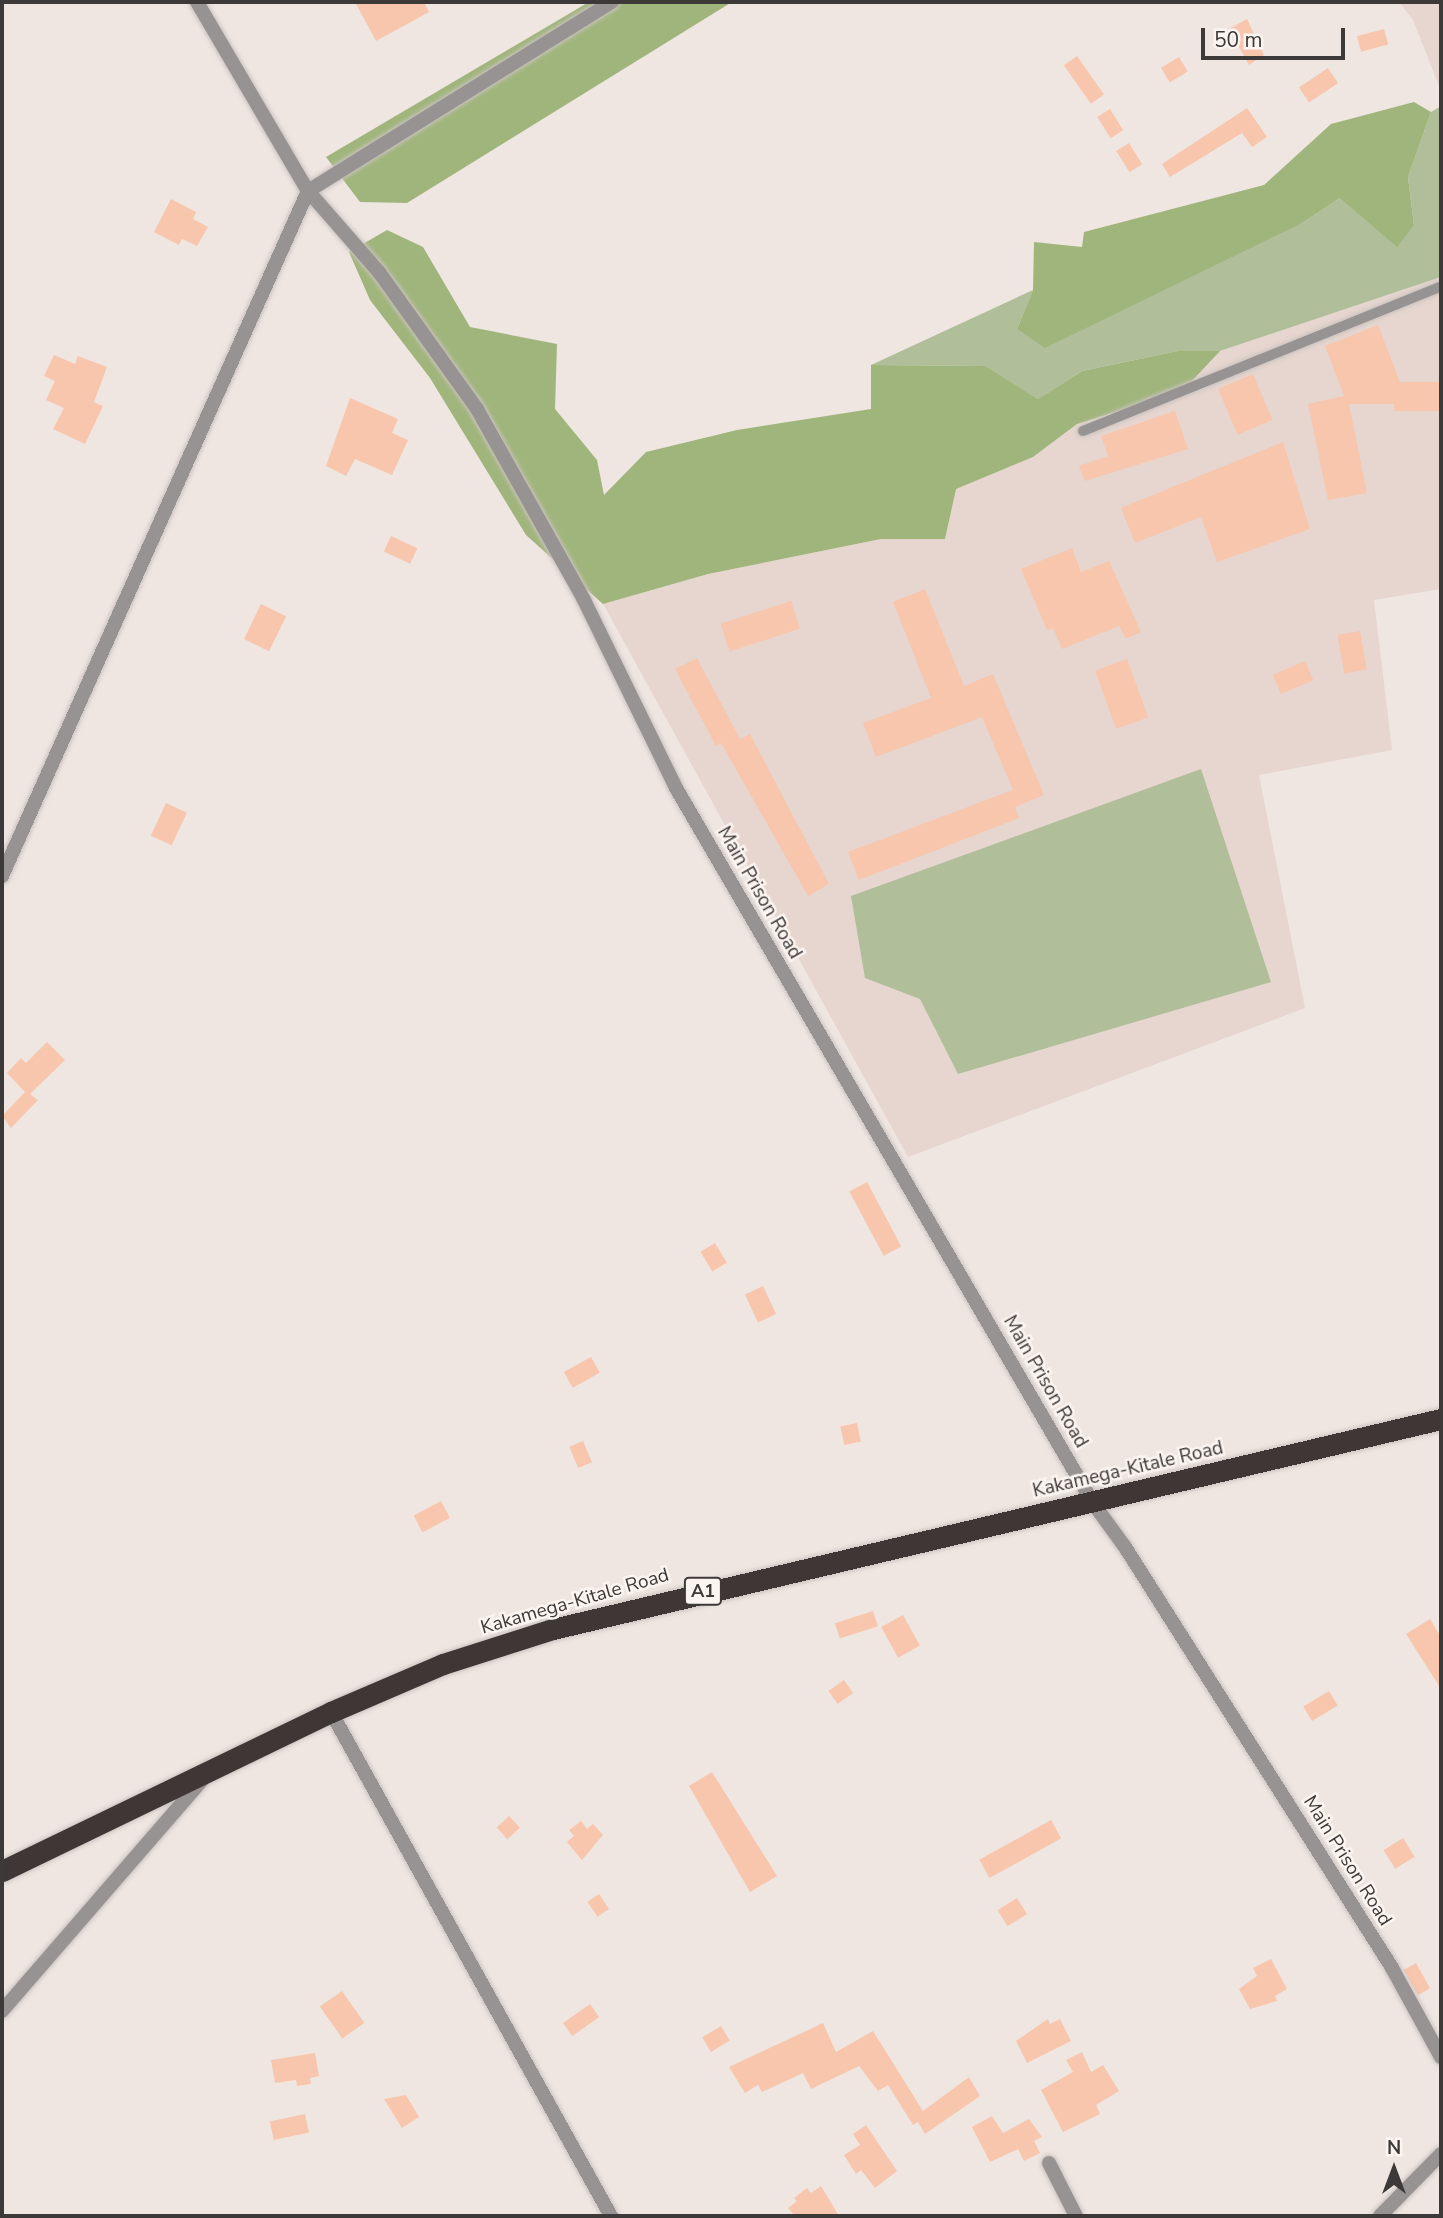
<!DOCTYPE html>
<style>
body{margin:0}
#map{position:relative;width:1443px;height:2218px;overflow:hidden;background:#efe6e2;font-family:"Nunito Sans",sans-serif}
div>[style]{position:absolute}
.built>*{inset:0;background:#e6d6cf}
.green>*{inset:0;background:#b0be99}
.forest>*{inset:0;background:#a0b57b}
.building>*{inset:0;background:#f7c6ad;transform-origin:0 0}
.roads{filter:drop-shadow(0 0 2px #cbc3c0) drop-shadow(0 0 2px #cbc3c0)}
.lane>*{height:10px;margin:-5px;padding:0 5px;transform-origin:5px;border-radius:5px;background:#979393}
.street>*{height:14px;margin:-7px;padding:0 7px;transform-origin:7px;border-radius:7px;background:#979393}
.highway>*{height:21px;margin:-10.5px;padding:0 10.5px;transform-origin:10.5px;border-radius:10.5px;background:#3f3736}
span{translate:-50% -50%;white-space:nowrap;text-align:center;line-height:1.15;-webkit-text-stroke:5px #fcf4f0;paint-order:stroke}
.shield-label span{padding:2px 5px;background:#fcf4f0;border:2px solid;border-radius:5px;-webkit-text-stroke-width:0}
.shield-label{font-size:18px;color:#3d3938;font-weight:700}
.street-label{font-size:19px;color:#3d3938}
.frame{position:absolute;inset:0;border:4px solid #3d3938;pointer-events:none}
.north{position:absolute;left:1359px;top:2134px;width:70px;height:70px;-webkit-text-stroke:5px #fcf4f0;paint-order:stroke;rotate:0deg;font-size:19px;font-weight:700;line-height:28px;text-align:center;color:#3d3938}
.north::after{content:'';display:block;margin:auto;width:24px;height:32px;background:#3d3938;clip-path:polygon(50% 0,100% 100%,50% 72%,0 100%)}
.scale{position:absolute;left:1201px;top:28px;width:144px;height:32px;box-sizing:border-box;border:4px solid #3d3938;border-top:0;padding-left:9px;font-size:21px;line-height:24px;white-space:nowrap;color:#3d3938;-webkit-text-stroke:5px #fcf4f0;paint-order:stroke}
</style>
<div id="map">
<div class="built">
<div style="clip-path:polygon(1399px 2px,1441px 2px,1441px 91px,1413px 20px)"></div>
<div style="clip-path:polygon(1441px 277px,1441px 589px,1374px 600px,1392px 750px,1259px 775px,1305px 1008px,908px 1157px,603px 604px,708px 574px,881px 539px,945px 539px,955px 489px,1033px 457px,1077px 424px,1148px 402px,1190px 382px,1220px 351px)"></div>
</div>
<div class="green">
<div style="clip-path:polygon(1441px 106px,1441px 277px,1220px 351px,1178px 351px,1082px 371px,1038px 399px,984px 366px,871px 365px,1033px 290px,1017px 329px,1302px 223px,1340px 198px,1414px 225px,1408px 177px,1431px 112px)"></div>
<div style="clip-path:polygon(1201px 769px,1271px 982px,958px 1074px,920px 999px,865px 978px,851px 896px)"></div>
</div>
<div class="forest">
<div style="clip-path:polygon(589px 2px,732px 2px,407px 203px,360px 202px,326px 157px)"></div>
<div style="clip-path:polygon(1414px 102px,1431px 112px,1408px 177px,1414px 225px,1397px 247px,1340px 198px,1302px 223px,1045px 348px,1017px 329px,1033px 290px,1034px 242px,1082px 247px,1084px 232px,1264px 185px,1331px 124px)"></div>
<div style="clip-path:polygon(387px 230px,423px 247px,470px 327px,557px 344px,555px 409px,597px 460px,604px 495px,646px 452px,737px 430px,871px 409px,871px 365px,985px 366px,1038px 399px,1082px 371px,1178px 351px,1220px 351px,1191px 382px,1148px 402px,1077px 424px,1033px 457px,956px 489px,945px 539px,881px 539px,708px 574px,603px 604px,526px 535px,430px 378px,370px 300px,349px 252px)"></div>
</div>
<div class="building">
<div style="clip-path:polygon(355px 2px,424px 2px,429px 12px,376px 41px)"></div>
<div style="clip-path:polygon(1247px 19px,1264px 55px,1249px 65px,1229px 29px)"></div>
<div style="left:1384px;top:29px;width:16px;height:28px;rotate:75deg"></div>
<div style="left:1077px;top:56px;width:47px;height:16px;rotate:55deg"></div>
<div style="left:1179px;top:57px;width:17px;height:21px;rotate:59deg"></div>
<div style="left:1328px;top:68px;width:18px;height:35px;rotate:56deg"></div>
<div style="clip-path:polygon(1247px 108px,1267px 137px,1252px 147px,1242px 133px,1170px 177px,1162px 164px)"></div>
<div style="left:1110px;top:109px;width:25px;height:15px;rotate:58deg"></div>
<div style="left:1129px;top:143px;width:25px;height:15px;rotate:58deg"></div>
<div style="clip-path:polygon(171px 199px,196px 212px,193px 219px,208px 227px,197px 246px,182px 239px,179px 245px,154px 232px)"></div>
<div style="clip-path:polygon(1378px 325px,1400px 382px,1441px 382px,1441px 411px,1394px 411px,1394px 404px,1349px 404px,1367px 493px,1328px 500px,1308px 404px,1344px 396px,1325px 346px)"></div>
<div style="clip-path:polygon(54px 355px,75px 364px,78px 356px,107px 367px,94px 402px,103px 406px,85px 444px,53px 429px,64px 408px,46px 400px,55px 381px,44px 376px)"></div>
<div style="left:1253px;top:374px;width:50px;height:38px;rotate:67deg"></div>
<div style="clip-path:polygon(350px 398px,398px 419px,392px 433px,408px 440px,392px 475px,355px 459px,346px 476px,326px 466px)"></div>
<div style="clip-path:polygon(1175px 411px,1188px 449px,1085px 481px,1079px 466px,1108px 456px,1101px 436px)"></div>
<div style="clip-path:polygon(1283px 442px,1310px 529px,1217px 562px,1201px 517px,1135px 543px,1121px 508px)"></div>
<div style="left:391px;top:536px;width:29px;height:17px;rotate:25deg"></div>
<div style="clip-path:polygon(1072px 548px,1081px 572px,1109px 561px,1141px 632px,1126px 639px,1119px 626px,1062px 649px,1053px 628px,1047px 630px,1021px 569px)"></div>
<div style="clip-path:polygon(925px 589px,964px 686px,993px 674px,1044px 795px,1015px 807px,1019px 818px,859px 880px,848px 852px,1013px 790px,982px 717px,876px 757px,863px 723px,931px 698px,893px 602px)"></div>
<div style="left:791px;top:601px;width:29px;height:74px;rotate:72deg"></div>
<div style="left:261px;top:604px;width:28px;height:39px;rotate:26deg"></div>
<div style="left:1360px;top:631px;width:39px;height:23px;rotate:80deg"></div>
<div style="clip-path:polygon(697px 658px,740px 739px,750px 734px,829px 884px,808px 896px,721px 743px,716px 746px,675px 669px)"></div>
<div style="left:1127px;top:659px;width:62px;height:34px;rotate:70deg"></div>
<div style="left:1305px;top:661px;width:21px;height:35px;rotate:67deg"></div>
<div style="left:166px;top:803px;width:23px;height:36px;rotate:25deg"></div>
<div style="clip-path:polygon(47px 1042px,65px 1060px,30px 1094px,38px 1100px,11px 1128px,2px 1116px,25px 1092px,7px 1073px,21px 1058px,26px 1063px)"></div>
<div style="left:867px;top:1182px;width:73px;height:20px;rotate:62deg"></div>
<div style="left:715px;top:1243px;width:23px;height:17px;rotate:59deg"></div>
<div style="left:763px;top:1286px;width:31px;height:20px;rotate:65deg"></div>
<div style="left:591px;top:1357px;width:18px;height:31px;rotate:61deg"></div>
<div style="left:857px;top:1423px;width:19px;height:17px;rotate:78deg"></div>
<div style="left:583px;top:1441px;width:23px;height:15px;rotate:67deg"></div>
<div style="left:441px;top:1501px;width:19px;height:31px;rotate:62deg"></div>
<div style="left:873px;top:1611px;width:16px;height:40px;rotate:72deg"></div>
<div style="left:903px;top:1615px;width:35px;height:25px;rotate:61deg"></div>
<div style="clip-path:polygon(1430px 1619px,1441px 1637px,1441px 1689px,1406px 1634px)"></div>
<div style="left:844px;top:1680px;width:16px;height:19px;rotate:55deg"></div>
<div style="left:1329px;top:1691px;width:17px;height:30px;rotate:59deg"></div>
<div style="clip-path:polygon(712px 1772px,777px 1876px,750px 1892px,689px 1786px)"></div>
<div style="left:509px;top:1816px;width:16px;height:17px;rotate:47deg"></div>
<div style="left:1051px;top:1820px;width:21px;height:82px;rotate:61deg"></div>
<div style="clip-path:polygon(581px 1821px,587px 1829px,593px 1824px,603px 1835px,582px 1860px,567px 1842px,574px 1836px,569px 1830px)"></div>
<div style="left:1403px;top:1838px;width:22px;height:23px;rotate:58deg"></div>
<div style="left:599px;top:1894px;width:18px;height:14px;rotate:56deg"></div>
<div style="left:1017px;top:1898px;width:19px;height:23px;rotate:58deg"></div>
<div style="clip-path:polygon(1271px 1959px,1287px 1989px,1275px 1996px,1277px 2001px,1250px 2009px,1239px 1989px,1257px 1976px,1253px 1968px)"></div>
<div style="left:1416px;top:1963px;width:29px;height:14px;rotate:61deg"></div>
<div style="left:342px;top:1991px;width:39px;height:27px;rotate:55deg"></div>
<div style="left:590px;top:2004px;width:16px;height:33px;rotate:55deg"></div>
<div style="clip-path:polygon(1048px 2019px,1050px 2024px,1060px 2019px,1071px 2041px,1027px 2063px,1016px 2041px)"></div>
<div style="clip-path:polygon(823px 2023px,836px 2052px,873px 2031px,923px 2111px,969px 2077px,980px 2096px,925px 2134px,918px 2122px,913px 2125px,888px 2085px,878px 2091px,859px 2066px,811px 2089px,803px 2073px,762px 2092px,758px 2085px,745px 2093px,729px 2067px)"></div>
<div style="left:721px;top:2026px;width:17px;height:22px;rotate:59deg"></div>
<div style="clip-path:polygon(1082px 2052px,1091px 2072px,1103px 2065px,1119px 2091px,1096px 2105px,1100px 2114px,1063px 2132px,1041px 2090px,1073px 2072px,1066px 2060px)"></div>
<div style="clip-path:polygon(315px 2053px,319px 2076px,310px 2078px,311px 2084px,297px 2086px,296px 2080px,275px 2083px,271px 2060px)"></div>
<div style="clip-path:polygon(406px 2095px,419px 2117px,402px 2128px,384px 2099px)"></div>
<div style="left:305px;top:2114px;width:19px;height:36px;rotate:78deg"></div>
<div style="clip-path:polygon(992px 2116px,1003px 2133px,1029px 2119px,1042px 2137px,1034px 2141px,1040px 2153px,1024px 2161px,1018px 2149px,990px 2162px,972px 2127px)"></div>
<div style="clip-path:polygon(866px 2125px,897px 2171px,875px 2188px,861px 2170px,856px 2174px,844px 2155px,860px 2145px,853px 2134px)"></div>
<div style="clip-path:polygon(821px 2186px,839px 2216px,795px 2216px,788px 2208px,797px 2201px,794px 2198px,807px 2188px,811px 2193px)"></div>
</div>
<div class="roads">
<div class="lane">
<div style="left:1083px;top:431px;width:386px;rotate:-22deg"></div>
</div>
<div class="street">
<div style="left:197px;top:2px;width:219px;rotate:59.6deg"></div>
<div style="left:308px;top:191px;width:108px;rotate:48.8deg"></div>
<div style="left:379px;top:272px;width:168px;rotate:54.4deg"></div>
<div style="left:477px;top:409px;width:219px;rotate:60.7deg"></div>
<div style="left:584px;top:600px;width:209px;rotate:63.9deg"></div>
<div style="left:676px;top:788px;width:828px;rotate:59.75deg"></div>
<div style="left:1093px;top:1503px;width:54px;rotate:54deg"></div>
<div style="left:1125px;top:1547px;width:499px;rotate:57.6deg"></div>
<div style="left:1392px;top:1968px;width:102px;rotate:61.2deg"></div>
<div style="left:2px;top:876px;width:750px;rotate:-65.93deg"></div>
<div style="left:308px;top:191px;width:358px;rotate:-31.9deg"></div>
<div style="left:331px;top:1712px;width:577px;rotate:60.95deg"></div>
<div style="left:2px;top:2011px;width:310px;rotate:-49.1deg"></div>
<div style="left:1049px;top:2163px;width:59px;rotate:63deg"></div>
<div style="left:1380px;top:2216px;width:87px;rotate:-45.5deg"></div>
</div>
<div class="highway">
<div style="left:2px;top:1871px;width:365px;rotate:-25.8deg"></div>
<div style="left:331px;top:1712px;width:122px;rotate:-23.2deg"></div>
<div style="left:443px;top:1664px;width:115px;rotate:-17.7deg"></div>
<div style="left:553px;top:1629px;width:912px;rotate:-13.31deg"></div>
</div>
</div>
<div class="shield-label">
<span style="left:703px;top:1591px">A1</span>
</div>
<div class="street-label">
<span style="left:759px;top:893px;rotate:60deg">Main Prison Road</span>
<span style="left:1045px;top:1382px;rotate:60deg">Main Prison Road</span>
<span style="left:1128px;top:1470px;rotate:-13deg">Kakamega-Kitale Road</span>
<span style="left:575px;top:1602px;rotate:-16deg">Kakamega-Kitale Road</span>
<span style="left:1347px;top:1861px;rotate:58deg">Main Prison Road</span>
</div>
<div class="frame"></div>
<div class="north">N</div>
<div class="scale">50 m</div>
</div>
